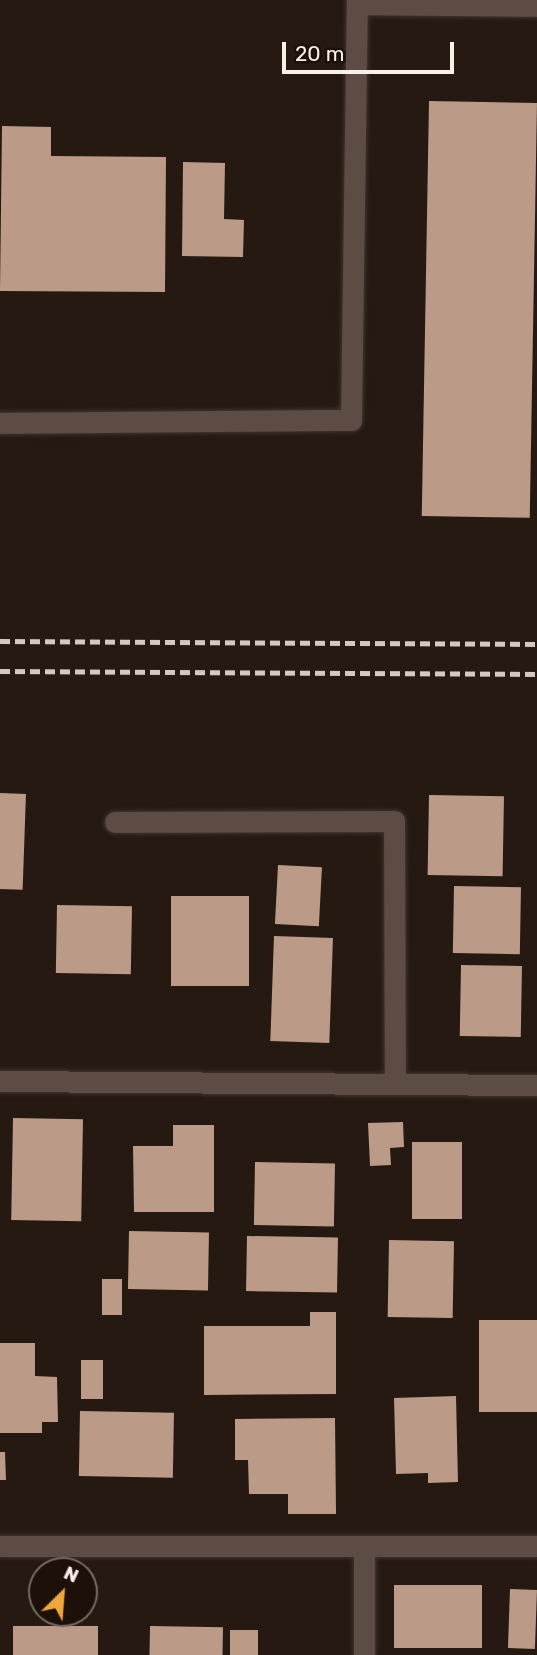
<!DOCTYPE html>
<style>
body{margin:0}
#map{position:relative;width:537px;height:1655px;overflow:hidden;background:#261911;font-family:Rubik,sans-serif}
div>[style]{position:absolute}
.building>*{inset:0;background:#bc9a88;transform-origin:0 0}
.roads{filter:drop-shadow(0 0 2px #3e3330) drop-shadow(0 0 2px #3e3330)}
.lane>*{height:21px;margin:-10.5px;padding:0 10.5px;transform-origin:10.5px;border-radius:10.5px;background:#5c4c43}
.street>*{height:21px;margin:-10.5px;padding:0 10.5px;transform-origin:10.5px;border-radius:10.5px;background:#5c4c43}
.rail>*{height:5px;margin-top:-2.5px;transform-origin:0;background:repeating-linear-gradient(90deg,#d3c9c3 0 10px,transparent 0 15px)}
span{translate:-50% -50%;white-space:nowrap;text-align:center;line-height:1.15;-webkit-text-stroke:7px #1d1009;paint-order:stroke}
.north{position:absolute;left:28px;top:1557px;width:70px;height:70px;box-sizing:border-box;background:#1d1009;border:2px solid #756a63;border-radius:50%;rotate:25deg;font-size:19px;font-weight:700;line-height:28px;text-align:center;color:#faf0eb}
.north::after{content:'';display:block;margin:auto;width:24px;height:32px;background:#f0a63e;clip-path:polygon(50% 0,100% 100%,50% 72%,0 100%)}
.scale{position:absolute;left:282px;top:42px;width:172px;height:32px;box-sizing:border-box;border:4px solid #faf0eb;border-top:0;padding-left:9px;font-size:21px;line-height:24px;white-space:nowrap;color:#faf0eb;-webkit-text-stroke:5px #1d1009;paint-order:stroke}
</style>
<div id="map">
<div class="building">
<div style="left:429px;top:101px;width:108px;height:415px;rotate:1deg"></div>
<div style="clip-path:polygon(2px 126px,51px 127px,51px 156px,166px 157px,165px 292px,0 291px)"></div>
<div style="clip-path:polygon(183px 162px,225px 163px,224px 219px,244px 220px,243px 257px,182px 256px)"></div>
<div style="left:0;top:793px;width:26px;height:96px;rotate:2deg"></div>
<div style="left:429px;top:795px;width:75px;height:80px;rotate:1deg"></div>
<div style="left:278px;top:865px;width:44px;height:59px;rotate:3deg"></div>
<div style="left:454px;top:886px;width:67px;height:67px;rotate:1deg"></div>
<div style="left:171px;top:896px;width:78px;height:90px"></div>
<div style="left:57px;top:905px;width:75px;height:68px;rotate:1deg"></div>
<div style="left:274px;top:936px;width:59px;height:105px;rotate:2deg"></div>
<div style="left:461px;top:965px;width:61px;height:71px;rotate:1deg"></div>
<div style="left:13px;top:1118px;width:70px;height:102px;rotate:1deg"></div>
<div style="clip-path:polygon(403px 1122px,404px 1147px,390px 1148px,391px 1165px,370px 1166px,368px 1123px)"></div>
<div style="clip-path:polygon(173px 1125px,214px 1125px,214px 1212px,134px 1212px,133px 1146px,173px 1146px)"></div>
<div style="left:412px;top:1142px;width:50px;height:77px"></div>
<div style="left:255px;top:1162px;width:80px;height:63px;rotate:1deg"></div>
<div style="left:129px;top:1231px;width:80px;height:58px;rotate:1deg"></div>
<div style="left:247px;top:1236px;width:91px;height:55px;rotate:1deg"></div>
<div style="left:389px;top:1240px;width:65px;height:77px;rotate:1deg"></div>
<div style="left:102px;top:1279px;width:20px;height:36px"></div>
<div style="clip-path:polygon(310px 1312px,336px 1312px,336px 1394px,204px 1395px,204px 1326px,310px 1326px)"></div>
<div style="left:479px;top:1320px;width:58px;height:92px"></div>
<div style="clip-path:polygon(0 1343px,35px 1343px,35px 1376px,57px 1377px,58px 1422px,42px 1422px,42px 1433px,0 1433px)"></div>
<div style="left:103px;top:1360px;width:39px;height:22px;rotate:90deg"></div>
<div style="clip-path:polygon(456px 1396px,458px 1482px,428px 1483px,428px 1473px,396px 1474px,394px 1398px)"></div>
<div style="left:80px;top:1411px;width:94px;height:65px;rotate:1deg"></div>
<div style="clip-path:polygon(335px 1418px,336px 1514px,288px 1514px,288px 1494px,249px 1494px,248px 1460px,235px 1460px,235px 1419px)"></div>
<div style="clip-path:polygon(0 1452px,5px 1452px,6px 1480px,0 1480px)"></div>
<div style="left:394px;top:1585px;width:88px;height:63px"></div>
<div style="left:510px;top:1589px;width:27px;height:59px;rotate:2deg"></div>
<div style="left:13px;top:1626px;width:85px;height:29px"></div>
<div style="left:150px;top:1626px;width:73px;height:29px;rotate:1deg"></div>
<div style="left:230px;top:1630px;width:28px;height:25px"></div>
</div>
<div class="roads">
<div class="lane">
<div style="left:357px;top:4px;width:180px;rotate:0.6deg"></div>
<div style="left:0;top:423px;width:351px;rotate:-0.5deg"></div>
<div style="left:351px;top:420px;width:420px;rotate:-89.2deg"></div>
<div style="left:115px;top:822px;width:279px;rotate:-0.2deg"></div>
<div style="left:394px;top:821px;width:263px;rotate:89.8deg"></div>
<div style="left:364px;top:1547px;width:108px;rotate:90deg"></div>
</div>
<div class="street">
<div style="left:0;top:1081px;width:537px;rotate:0.43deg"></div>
<div style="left:0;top:1546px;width:537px"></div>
</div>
</div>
<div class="rail">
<div style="left:0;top:641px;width:537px;rotate:0.32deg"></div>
<div style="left:0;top:671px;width:537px;rotate:0.32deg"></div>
</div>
<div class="north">N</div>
<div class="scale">20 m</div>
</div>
